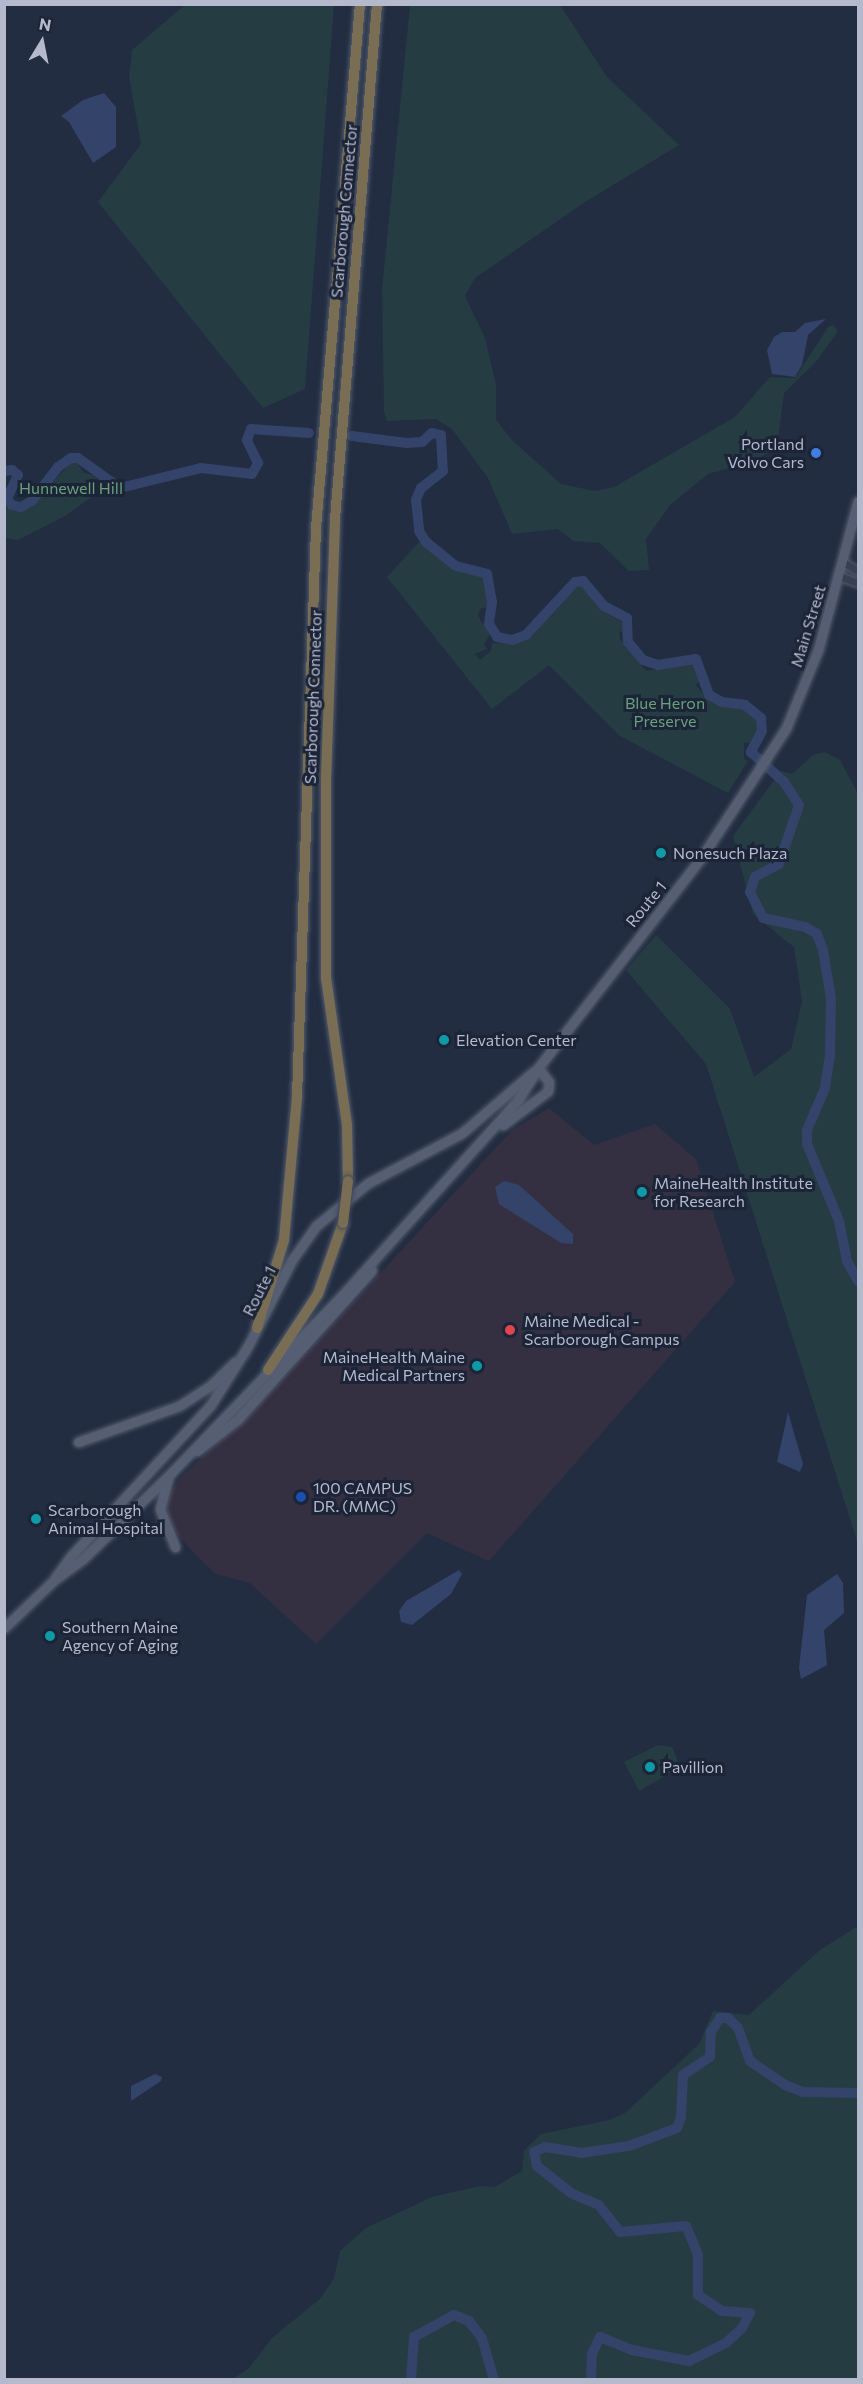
<!DOCTYPE html>
<style>
body{margin:0}
#map{position:relative;width:863px;height:2384px;overflow:hidden;background:#222d42;font-family:Commissioner,sans-serif}
div>[style]{position:absolute}
.medical>*{inset:0;background:#343042}
.green>*{inset:0;background:#253c43}
.water>*{inset:0;background:#334369}
.river>*{height:10px;margin:-5px;padding:0 5px;transform-origin:5px;border-radius:5px;background:#334369}
.roads{filter:drop-shadow(0 0 2px #525a6c) drop-shadow(0 0 2px #525a6c)}
.tertiary>*{height:7px;margin:-3.5px;padding:0 3.5px;transform-origin:3.5px;border-radius:3.5px;background:#373f52}
.primary>*{height:9px;margin:-4.5px;padding:0 4.5px;transform-origin:4.5px;border-radius:4.5px;background:#555e72}
.motorway>*{height:10px;margin:-5px;padding:0 5px;transform-origin:5px;border-radius:5px;background:#796e53}
.bridges{filter:drop-shadow(0 0 2px #3f4759) drop-shadow(0 0 2px #3f4759)}
.motorway-bridge>*{height:10px;margin:-5px;padding:0 5px;transform-origin:5px;border-radius:5px;background:#796e53}
.dots>*{width:16px;height:16px;translate:-50% -50%;box-sizing:border-box;border:3px solid #1c2437;border-radius:50%}
span{translate:-50% -50%;white-space:nowrap;text-align:center;line-height:1.15;-webkit-text-stroke:6px #1c2437;paint-order:stroke}
.street-label{font-size:16px;color:#b4bacc}
.poi-label{font-size:16px;color:#b4bacc}
.right{translate:-100% -50%;text-align:right}
.left{translate:0 -50%;text-align:left}
.park-label{font-size:16px;color:#68a07b}
.frame{position:absolute;inset:0;border:6px solid #b4bacc;pointer-events:none}
.north{position:absolute;left:12px;top:12px;width:60px;height:60px;-webkit-text-stroke:4px #1c2437;paint-order:stroke;rotate:10deg;font-size:16px;font-weight:700;line-height:24px;text-align:center;color:#b4bacc}
.north::after{content:'';display:block;margin:auto;width:21px;height:27px;background:#b4bacc;clip-path:polygon(50% 0,100% 100%,50% 72%,0 100%)}
</style>
<div id="map">
<div class="medical">
<div style="clip-path:polygon(549px 1108px,594px 1145px,655px 1124px,696px 1159px,735px 1282px,489px 1561px,427px 1533px,316px 1644px,250px 1583px,216px 1574px,193px 1552px,173px 1529px,166px 1507px,168px 1496px,179px 1479px,284px 1378px,512px 1130px)"></div>
</div>
<div class="green">
<div style="clip-path:polygon(186px 4px,334px 5px,305px 389px,263px 408px,98px 202px,141px 144px,129px 77px,132px 50px)"></div>
<div style="clip-path:polygon(410px 5px,560px 5px,607px 77px,679px 145px,585px 202px,475px 278px,465px 296px,485px 338px,496px 385px,496px 420px,512px 440px,561px 484px,595px 491px,614px 487px,735px 417px,770px 377px,795px 378px,828px 327px,833px 325px,838px 331px,815px 363px,784px 393px,778px 440px,771px 449px,759px 459px,708px 474px,670px 505px,646px 539px,649px 570px,629px 571px,600px 543px,573px 541px,558px 529px,512px 534px,488px 478px,452px 429px,436px 419px,387px 421px,384px 412px,382px 289px)"></div>
<div style="clip-path:polygon(71px 462px,76px 462px,84px 473px,97px 476px,107px 486px,65px 516px,18px 540px,5px 538px,5px 505px,14px 511px,30px 508px)"></div>
<div style="clip-path:polygon(419px 542px,459px 572px,482px 575px,490px 606px,480px 609px,478px 616px,490px 634px,484px 645px,487px 649px,475px 654px,480px 660px,491px 651px,492px 643px,514px 644px,532px 636px,579px 585px,587px 588px,603px 611px,625px 624px,624px 633px,619px 631px,620px 639px,646px 671px,695px 663px,702px 679px,695px 685px,713px 703px,743px 707px,760px 724px,754px 742px,744px 743px,744px 759px,748px 761px,728px 793px,620px 736px,549px 665px,492px 709px,387px 577px)"></div>
<div style="clip-path:polygon(825px 752px,840px 760px,858px 794px,858px 1544px,706px 1064px,626px 970px,656px 935px,730px 1009px,754px 1077px,791px 1049px,802px 1001px,794px 947px,753px 914px,733px 836px,781px 771px,792px 774px,813px 755px)"></div>
<div style="clip-path:polygon(658px 1745px,672px 1747px,680px 1767px,639px 1791px,624px 1762px)"></div>
<div style="clip-path:polygon(858px 1926px,858px 2379px,233px 2379px,249px 2368px,272px 2338px,321px 2298px,334px 2278px,340px 2251px,366px 2228px,432px 2197px,480px 2186px,495px 2187px,522px 2171px,524px 2151px,541px 2134px,610px 2120px,625px 2113px,699px 2044px,713px 2011px,749px 2015px,820px 1950px)"></div>
</div>
<div class="water">
<div style="clip-path:polygon(104px 93px,116px 107px,116px 147px,93px 163px,69px 122px,61px 116px,83px 100px)"></div>
<div style="clip-path:polygon(826px 319px,808px 335px,802px 365px,795px 377px,772px 374px,767px 350px,774px 337px,782px 332px,795px 332px,805px 323px)"></div>
<div style="clip-path:polygon(504px 1181px,519px 1185px,573px 1234px,573px 1244px,561px 1243px,499px 1204px,495px 1187px)"></div>
<div style="clip-path:polygon(788px 1412px,803px 1464px,800px 1472px,777px 1462px)"></div>
<div style="clip-path:polygon(459px 1570px,462px 1574px,451px 1594px,412px 1625px,401px 1622px,399px 1611px,406px 1601px)"></div>
<div style="clip-path:polygon(837px 1574px,843px 1583px,844px 1613px,824px 1630px,827px 1665px,801px 1679px,799px 1668px,807px 1595px)"></div>
<div style="clip-path:polygon(155px 2074px,162px 2077px,161px 2081px,131px 2101px,131px 2086px)"></div>
</div>
<div class="river">
<div style="left:352px;top:436px;width:55px;rotate:7.3deg"></div>
<div style="left:407px;top:443px;width:15px;rotate:-4deg"></div>
<div style="left:422px;top:442px;width:13px;rotate:-42deg"></div>
<div style="left:432px;top:433px;width:9px;rotate:13deg"></div>
<div style="left:441px;top:435px;width:36px;rotate:87deg"></div>
<div style="left:443px;top:471px;width:28px;rotate:142deg"></div>
<div style="left:421px;top:488px;width:13px;rotate:113deg"></div>
<div style="left:416px;top:500px;width:31px;rotate:84deg"></div>
<div style="left:419px;top:531px;width:13px;rotate:58deg"></div>
<div style="left:426px;top:542px;width:38px;rotate:39deg"></div>
<div style="left:456px;top:566px;width:32px;rotate:14deg"></div>
<div style="left:487px;top:574px;width:28px;rotate:80deg"></div>
<div style="left:492px;top:602px;width:22px;rotate:98deg"></div>
<div style="left:489px;top:624px;width:15px;rotate:58deg"></div>
<div style="left:497px;top:637px;width:15px;rotate:11deg"></div>
<div style="left:512px;top:640px;width:15px;rotate:-20deg"></div>
<div style="left:526px;top:635px;width:72px;rotate:-47.2deg"></div>
<div style="left:575px;top:582px;width:8px;rotate:-7deg"></div>
<div style="left:583px;top:581px;width:33px;rotate:50deg"></div>
<div style="left:604px;top:606px;width:26px;rotate:28deg"></div>
<div style="left:627px;top:618px;width:24px;rotate:88deg"></div>
<div style="left:628px;top:642px;width:23px;rotate:50deg"></div>
<div style="left:643px;top:660px;width:16px;rotate:18deg"></div>
<div style="left:658px;top:665px;width:38px;rotate:-9deg"></div>
<div style="left:696px;top:659px;width:38px;rotate:70deg"></div>
<div style="left:709px;top:695px;width:15px;rotate:28deg"></div>
<div style="left:722px;top:702px;width:23px;rotate:7deg"></div>
<div style="left:745px;top:705px;width:21px;rotate:39deg"></div>
<div style="left:761px;top:718px;width:13px;rotate:86deg"></div>
<div style="left:762px;top:731px;width:24px;rotate:118deg"></div>
<div style="left:751px;top:752px;width:45px;rotate:42.3deg"></div>
<div style="left:784px;top:782px;width:27px;rotate:57deg"></div>
<div style="left:799px;top:805px;width:62px;rotate:108.7deg"></div>
<div style="left:779px;top:864px;width:27px;rotate:152deg"></div>
<div style="left:755px;top:877px;width:16px;rotate:108deg"></div>
<div style="left:750px;top:892px;width:29px;rotate:63deg"></div>
<div style="left:763px;top:918px;width:43px;rotate:12.1deg"></div>
<div style="left:805px;top:927px;width:14px;rotate:30deg"></div>
<div style="left:817px;top:934px;width:17px;rotate:69deg"></div>
<div style="left:823px;top:950px;width:50px;rotate:80.7deg"></div>
<div style="left:831px;top:999px;width:56px;rotate:91deg"></div>
<div style="left:830px;top:1055px;width:33px;rotate:99deg"></div>
<div style="left:825px;top:1088px;width:46px;rotate:113.2deg"></div>
<div style="left:807px;top:1130px;width:14px;rotate:90deg"></div>
<div style="left:807px;top:1144px;width:83px;rotate:67.4deg"></div>
<div style="left:839px;top:1221px;width:41px;rotate:78.7deg"></div>
<div style="left:847px;top:1261px;width:23px;rotate:61deg"></div>
<div style="left:4px;top:471px;width:8px;rotate:-7deg"></div>
<div style="left:12px;top:470px;width:8px;rotate:40deg"></div>
<div style="left:18px;top:475px;width:26px;rotate:115deg"></div>
<div style="left:7px;top:499px;width:8px;rotate:50deg"></div>
<div style="left:12px;top:505px;width:9px;rotate:13deg"></div>
<div style="left:21px;top:507px;width:13px;rotate:-29deg"></div>
<div style="left:32px;top:501px;width:43px;rotate:-52.6deg"></div>
<div style="left:58px;top:467px;width:16px;rotate:-35deg"></div>
<div style="left:71px;top:458px;width:7px"></div>
<div style="left:78px;top:458px;width:52px;rotate:35.5deg"></div>
<div style="left:120px;top:488px;width:83px;rotate:-13.9deg"></div>
<div style="left:201px;top:468px;width:51px;rotate:6.7deg"></div>
<div style="left:252px;top:474px;width:13px;rotate:-61deg"></div>
<div style="left:258px;top:463px;width:25px;rotate:-116deg"></div>
<div style="left:247px;top:440px;width:12px;rotate:-70deg"></div>
<div style="left:251px;top:429px;width:58px;rotate:3.9deg"></div>
<div style="left:411px;top:2380px;width:43px;rotate:-86deg"></div>
<div style="left:414px;top:2337px;width:46px;rotate:-28.8deg"></div>
<div style="left:454px;top:2315px;width:16px;rotate:22deg"></div>
<div style="left:469px;top:2321px;width:21px;rotate:53deg"></div>
<div style="left:482px;top:2338px;width:44px;rotate:74.1deg"></div>
<div style="left:591px;top:2380px;width:26px;rotate:-88deg"></div>
<div style="left:592px;top:2354px;width:19px;rotate:-65deg"></div>
<div style="left:600px;top:2337px;width:35px;rotate:22deg"></div>
<div style="left:632px;top:2350px;width:58px;rotate:10.9deg"></div>
<div style="left:689px;top:2361px;width:41px;rotate:-25.9deg"></div>
<div style="left:726px;top:2343px;width:22px;rotate:-43deg"></div>
<div style="left:742px;top:2328px;width:17px;rotate:-62deg"></div>
<div style="left:750px;top:2313px;width:28px;rotate:-176deg"></div>
<div style="left:722px;top:2311px;width:29px;rotate:-146deg"></div>
<div style="left:698px;top:2295px;width:40px;rotate:-90deg"></div>
<div style="left:698px;top:2255px;width:31px;rotate:-112deg"></div>
<div style="left:686px;top:2226px;width:66px;rotate:174.8deg"></div>
<div style="left:620px;top:2232px;width:34px;rotate:-128deg"></div>
<div style="left:599px;top:2205px;width:30px;rotate:-157deg"></div>
<div style="left:571px;top:2193px;width:43px;rotate:-141.5deg"></div>
<div style="left:537px;top:2166px;width:14px;rotate:-102deg"></div>
<div style="left:534px;top:2152px;width:12px;rotate:-24deg"></div>
<div style="left:545px;top:2147px;width:36px;rotate:9deg"></div>
<div style="left:581px;top:2153px;width:49px;rotate:-8.3deg"></div>
<div style="left:629px;top:2146px;width:51px;rotate:-20.6deg"></div>
<div style="left:677px;top:2128px;width:12px;rotate:-70deg"></div>
<div style="left:681px;top:2117px;width:42px;rotate:-87.3deg"></div>
<div style="left:683px;top:2075px;width:32px;rotate:-34deg"></div>
<div style="left:710px;top:2057px;width:25px;rotate:-88deg"></div>
<div style="left:711px;top:2032px;width:17px;rotate:-57deg"></div>
<div style="left:720px;top:2018px;width:8px"></div>
<div style="left:728px;top:2018px;width:14px;rotate:45deg"></div>
<div style="left:738px;top:2028px;width:35px;rotate:70deg"></div>
<div style="left:750px;top:2061px;width:42px;rotate:34.4deg"></div>
<div style="left:785px;top:2085px;width:19px;rotate:21deg"></div>
<div style="left:803px;top:2092px;width:55px;rotate:1deg"></div>
</div>
<div class="roads">
<div class="tertiary">
<div style="left:843px;top:562px;width:17px;rotate:31deg"></div>
<div style="left:839px;top:576px;width:20px;rotate:20deg"></div>
</div>
<div class="primary">
<div style="left:503px;top:1125px;width:56px;rotate:-37.1deg"></div>
<div style="left:548px;top:1091px;width:9px;rotate:-84deg"></div>
<div style="left:549px;top:1082px;width:18px;rotate:-128deg"></div>
<div style="left:78px;top:1442px;width:107px;rotate:-19.6deg"></div>
<div style="left:179px;top:1406px;width:38px;rotate:-33deg"></div>
<div style="left:211px;top:1385px;width:33px;rotate:-44deg"></div>
<div style="left:197px;top:1451px;width:52px;rotate:-38deg"></div>
<div style="left:238px;top:1419px;width:200px;rotate:-48deg"></div>
<div style="left:168px;top:1479px;width:31px;rotate:105deg"></div>
<div style="left:160px;top:1509px;width:41px;rotate:68.5deg"></div>
<div style="left:55px;top:1578px;width:26px;rotate:-54deg"></div>
<div style="left:70px;top:1557px;width:206px;rotate:-47.2deg"></div>
<div style="left:210px;top:1406px;width:71px;rotate:-57.7deg"></div>
<div style="left:248px;top:1346px;width:97px;rotate:-62.9deg"></div>
<div style="left:292px;top:1260px;width:42px;rotate:-54.8deg"></div>
<div style="left:316px;top:1226px;width:67px;rotate:-39.6deg"></div>
<div style="left:368px;top:1183px;width:106px;rotate:-28deg"></div>
<div style="left:462px;top:1133px;width:94px;rotate:-40.7deg"></div>
<div style="left:4px;top:1628px;width:69px;rotate:-43.8deg"></div>
<div style="left:54px;top:1580px;width:36px;rotate:-36deg"></div>
<div style="left:83px;top:1559px;width:124px;rotate:-44.3deg"></div>
<div style="left:172px;top:1472px;width:251px;rotate:-46.1deg"></div>
<div style="left:346px;top:1291px;width:257px;rotate:-48deg"></div>
<div style="left:518px;top:1100px;width:38px;rotate:-58deg"></div>
<div style="left:538px;top:1068px;width:269px;rotate:-52.2deg"></div>
<div style="left:703px;top:855px;width:152px;rotate:-56.8deg"></div>
<div style="left:786px;top:728px;width:84px;rotate:-67.7deg"></div>
<div style="left:818px;top:650px;width:154px;rotate:-75deg"></div>
</div>
<div class="motorway">
<div style="left:348px;top:1181px;width:56px;rotate:-91deg"></div>
<div style="left:347px;top:1125px;width:148px;rotate:-98.1deg"></div>
<div style="left:326px;top:978px;width:199px;rotate:-90deg"></div>
<div style="left:326px;top:779px;width:260px;rotate:-88deg"></div>
<div style="left:335px;top:519px;width:517px;rotate:-85.34deg"></div>
<div style="left:257px;top:1328px;width:92px;rotate:-72.9deg"></div>
<div style="left:284px;top:1240px;width:144px;rotate:-84.8deg"></div>
<div style="left:297px;top:1097px;width:569px;rotate:-88.09deg"></div>
<div style="left:316px;top:528px;width:526px;rotate:-85.2deg"></div>
<div style="left:268px;top:1370px;width:91px;rotate:-56.7deg"></div>
<div style="left:318px;top:1294px;width:75px;rotate:-70.6deg"></div>
</div>
</div>
<div class="bridges">
<div class="motorway-bridge">
<div style="left:343px;top:1223px;width:42px;rotate:-83.2deg"></div>
</div>
</div>
<div class="dots">
<div style="left:816px;top:453px;background:#3f7fe0"></div>
<div style="left:661px;top:853px;background:#0f9aa8"></div>
<div style="left:444px;top:1040px;background:#0f9aa8"></div>
<div style="left:642px;top:1192px;background:#0f9aa8"></div>
<div style="left:510px;top:1330px;background:#e0444e"></div>
<div style="left:477px;top:1366px;background:#0f9aa8"></div>
<div style="left:301px;top:1497px;background:#1a4fb4"></div>
<div style="left:36px;top:1519px;background:#0f9aa8"></div>
<div style="left:50px;top:1636px;background:#0f9aa8"></div>
<div style="left:650px;top:1767px;background:#0f9aa8"></div>
</div>
<div class="street-label">
<span style="left:344px;top:211px;rotate:-85deg">Scarborough Connector</span>
<span style="left:808px;top:626px;rotate:-73deg">Main Street</span>
<span style="left:313px;top:697px;rotate:-88deg">Scarborough Connector</span>
<span style="left:646px;top:904px;rotate:-51deg">Route 1</span>
<span style="left:259px;top:1291px;rotate:-63deg">Route 1</span>
</div>
<div class="poi-label">
<span class="right" style="left:804px;top:453px">Portland<br>Volvo Cars</span>
<span class="left" style="left:673px;top:853px">Nonesuch Plaza</span>
<span class="left" style="left:456px;top:1040px">Elevation Center</span>
<span class="left" style="left:654px;top:1192px">MaineHealth Institute<br>for Research</span>
<span class="left" style="left:524px;top:1330px">Maine Medical -<br>Scarborough Campus</span>
<span class="right" style="left:465px;top:1366px">MaineHealth Maine<br>Medical Partners</span>
<span class="left" style="left:313px;top:1497px">100 CAMPUS<br>DR. (MMC)</span>
<span class="left" style="left:48px;top:1519px">Scarborough<br>Animal Hospital</span>
<span class="left" style="left:62px;top:1636px">Southern Maine<br>Agency of Aging</span>
<span class="left" style="left:662px;top:1767px">Pavillion</span>
</div>
<div class="park-label">
<span style="left:71px;top:488px">Hunnewell Hill</span>
<span style="left:665px;top:712px">Blue Heron<br>Preserve</span>
</div>
<div class="frame"></div>
<div class="north">N</div>
</div>
